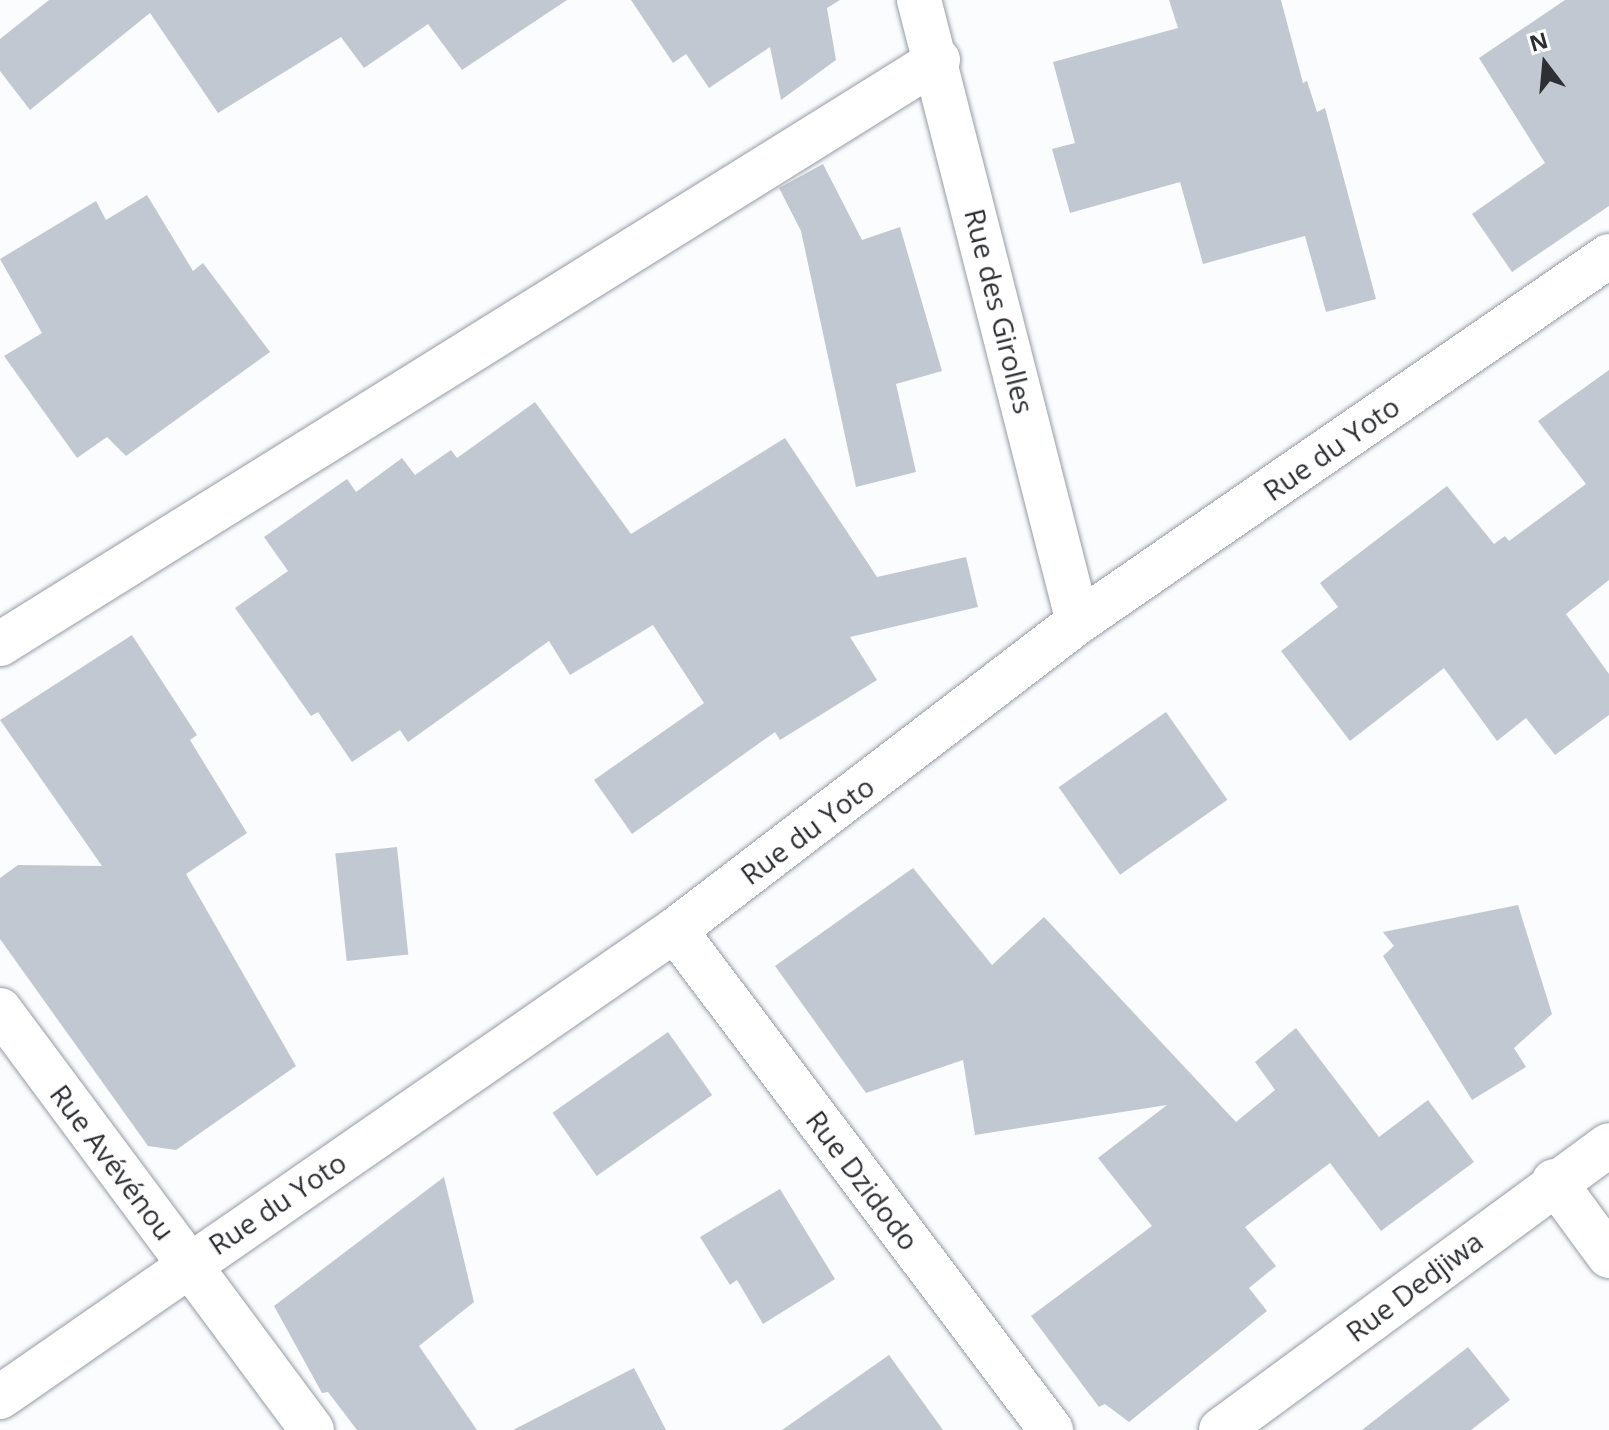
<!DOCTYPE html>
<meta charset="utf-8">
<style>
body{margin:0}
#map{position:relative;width:1609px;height:1430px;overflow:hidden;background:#fafcfe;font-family:"Open Sans",sans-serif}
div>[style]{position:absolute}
.building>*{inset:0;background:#c2c8d2;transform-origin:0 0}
.roads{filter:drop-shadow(0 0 2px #969ca5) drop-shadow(0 0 2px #969ca5)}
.minor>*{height:44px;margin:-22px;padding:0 22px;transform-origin:22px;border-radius:22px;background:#fff}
span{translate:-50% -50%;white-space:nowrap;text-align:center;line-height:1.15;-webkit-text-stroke:6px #fff;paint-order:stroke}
.street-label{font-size:28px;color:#2d2f33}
.north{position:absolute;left:1505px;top:24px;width:80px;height:80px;-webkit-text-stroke:6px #fff;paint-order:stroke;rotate:344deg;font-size:22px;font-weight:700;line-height:32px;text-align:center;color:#2d2f33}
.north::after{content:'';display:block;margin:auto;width:28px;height:36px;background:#2d2f33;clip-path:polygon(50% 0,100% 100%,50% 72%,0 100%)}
</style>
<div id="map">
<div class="building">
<div style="clip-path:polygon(49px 0,567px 0,462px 70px,428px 24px,364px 68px,341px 37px,218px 113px,150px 13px,30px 110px,0 71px,0 39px)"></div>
<div style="clip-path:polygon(631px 0,840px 0,827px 8px,836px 60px,781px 100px,770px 47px,709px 88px,686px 54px,673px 63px)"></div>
<div style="clip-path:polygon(1169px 0,1281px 0,1303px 83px,1307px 81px,1317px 112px,1325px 108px,1376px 299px,1326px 312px,1305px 236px,1203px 264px,1180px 182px,1070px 213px,1052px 149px,1075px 143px,1053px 62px,1178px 28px)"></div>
<div style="clip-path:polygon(1565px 0,1609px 0,1609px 206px,1512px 272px,1472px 214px,1545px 163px,1479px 58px)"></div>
<div style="clip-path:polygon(823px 164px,862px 240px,900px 227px,942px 371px,896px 384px,916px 472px,856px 487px,801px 231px,779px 188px)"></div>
<div style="clip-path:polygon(147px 195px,193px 271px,203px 263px,270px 352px,126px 456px,107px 437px,77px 458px,4px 356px,42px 333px,0 259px,96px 201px,106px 220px)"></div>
<div style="clip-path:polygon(1609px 370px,1609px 580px,1566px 614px,1609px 674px,1609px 715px,1555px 755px,1526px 718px,1497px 741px,1444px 668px,1350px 741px,1281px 651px,1338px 607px,1320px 583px,1447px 486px,1494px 544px,1505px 536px,1509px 541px,1586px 484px,1538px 421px)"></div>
<div style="clip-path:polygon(535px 402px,631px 534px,785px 438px,877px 577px,966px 557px,978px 607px,850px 637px,877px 680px,780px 740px,775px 732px,632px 834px,594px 780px,704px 703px,653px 625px,570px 675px,549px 641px,408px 742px,400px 730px,352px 762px,318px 712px,311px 716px,235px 608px,288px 571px,264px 537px,347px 479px,356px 492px,402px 458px,415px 475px,451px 450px,457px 458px)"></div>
<div style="clip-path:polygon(132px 635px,197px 735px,190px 740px,247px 833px,186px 874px,296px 1066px,176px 1150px,148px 1146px,0 939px,0 878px,18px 865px,102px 866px,0 720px)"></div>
<div style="left:1166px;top:712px;width:107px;height:131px;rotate:55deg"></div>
<div style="left:397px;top:847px;width:108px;height:62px;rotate:84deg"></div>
<div style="clip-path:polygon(913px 868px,992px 965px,1044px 917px,1236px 1122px,1275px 1090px,1255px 1062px,1296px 1028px,1379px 1137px,1428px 1100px,1474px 1162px,1381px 1231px,1330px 1163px,1245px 1227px,1276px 1266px,1249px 1288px,1267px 1311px,1129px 1422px,1105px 1404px,1099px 1407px,1031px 1316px,1152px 1226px,1098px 1158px,1167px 1105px,975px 1135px,963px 1060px,866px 1093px,775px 966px)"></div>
<div style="clip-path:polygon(1518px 905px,1552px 1014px,1514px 1048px,1526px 1067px,1472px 1100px,1383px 956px,1394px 946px,1383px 932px)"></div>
<div style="left:668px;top:1032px;width:77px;height:141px;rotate:55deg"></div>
<div style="clip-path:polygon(444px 1177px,474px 1302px,419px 1346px,477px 1430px,357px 1430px,328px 1392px,322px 1393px,274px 1306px)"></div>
<div style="clip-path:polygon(780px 1189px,835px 1279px,763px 1324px,737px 1280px,730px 1285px,700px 1237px)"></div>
<div style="clip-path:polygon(1468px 1347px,1510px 1400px,1471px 1430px,1362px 1430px)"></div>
<div style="clip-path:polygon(889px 1355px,943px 1430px,782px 1430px)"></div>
<div style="clip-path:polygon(634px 1368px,666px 1430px,513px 1430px)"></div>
</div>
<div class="roads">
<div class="minor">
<div style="left:919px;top:0;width:642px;rotate:75.66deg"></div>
<div style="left:0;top:644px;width:1105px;rotate:-31.91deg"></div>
<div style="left:675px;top:930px;width:626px;rotate:53.06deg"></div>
<div style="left:0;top:1010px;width:523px;rotate:53.39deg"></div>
<div style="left:1554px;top:1181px;width:93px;rotate:53.7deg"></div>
<div style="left:0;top:1397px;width:821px;rotate:-34.68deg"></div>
<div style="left:675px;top:930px;width:507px;rotate:-37.39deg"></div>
<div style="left:1078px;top:622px;width:645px;rotate:-34.58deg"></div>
<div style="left:1221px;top:1430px;width:481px;rotate:-36.3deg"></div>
</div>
</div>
<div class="street-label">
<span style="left:1000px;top:311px;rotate:76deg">Rue des Girolles</span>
<span style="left:1331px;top:448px;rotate:-35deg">Rue du Yoto</span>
<span style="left:807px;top:830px;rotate:-37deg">Rue du Yoto</span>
<span style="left:113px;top:1162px;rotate:53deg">Rue Avévénou</span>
<span style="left:863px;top:1180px;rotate:53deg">Rue Dzidodo</span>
<span style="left:277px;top:1203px;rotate:-34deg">Rue du Yoto</span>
<span style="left:1414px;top:1286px;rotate:-37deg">Rue Dedjiwa</span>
</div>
<div class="north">N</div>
</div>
